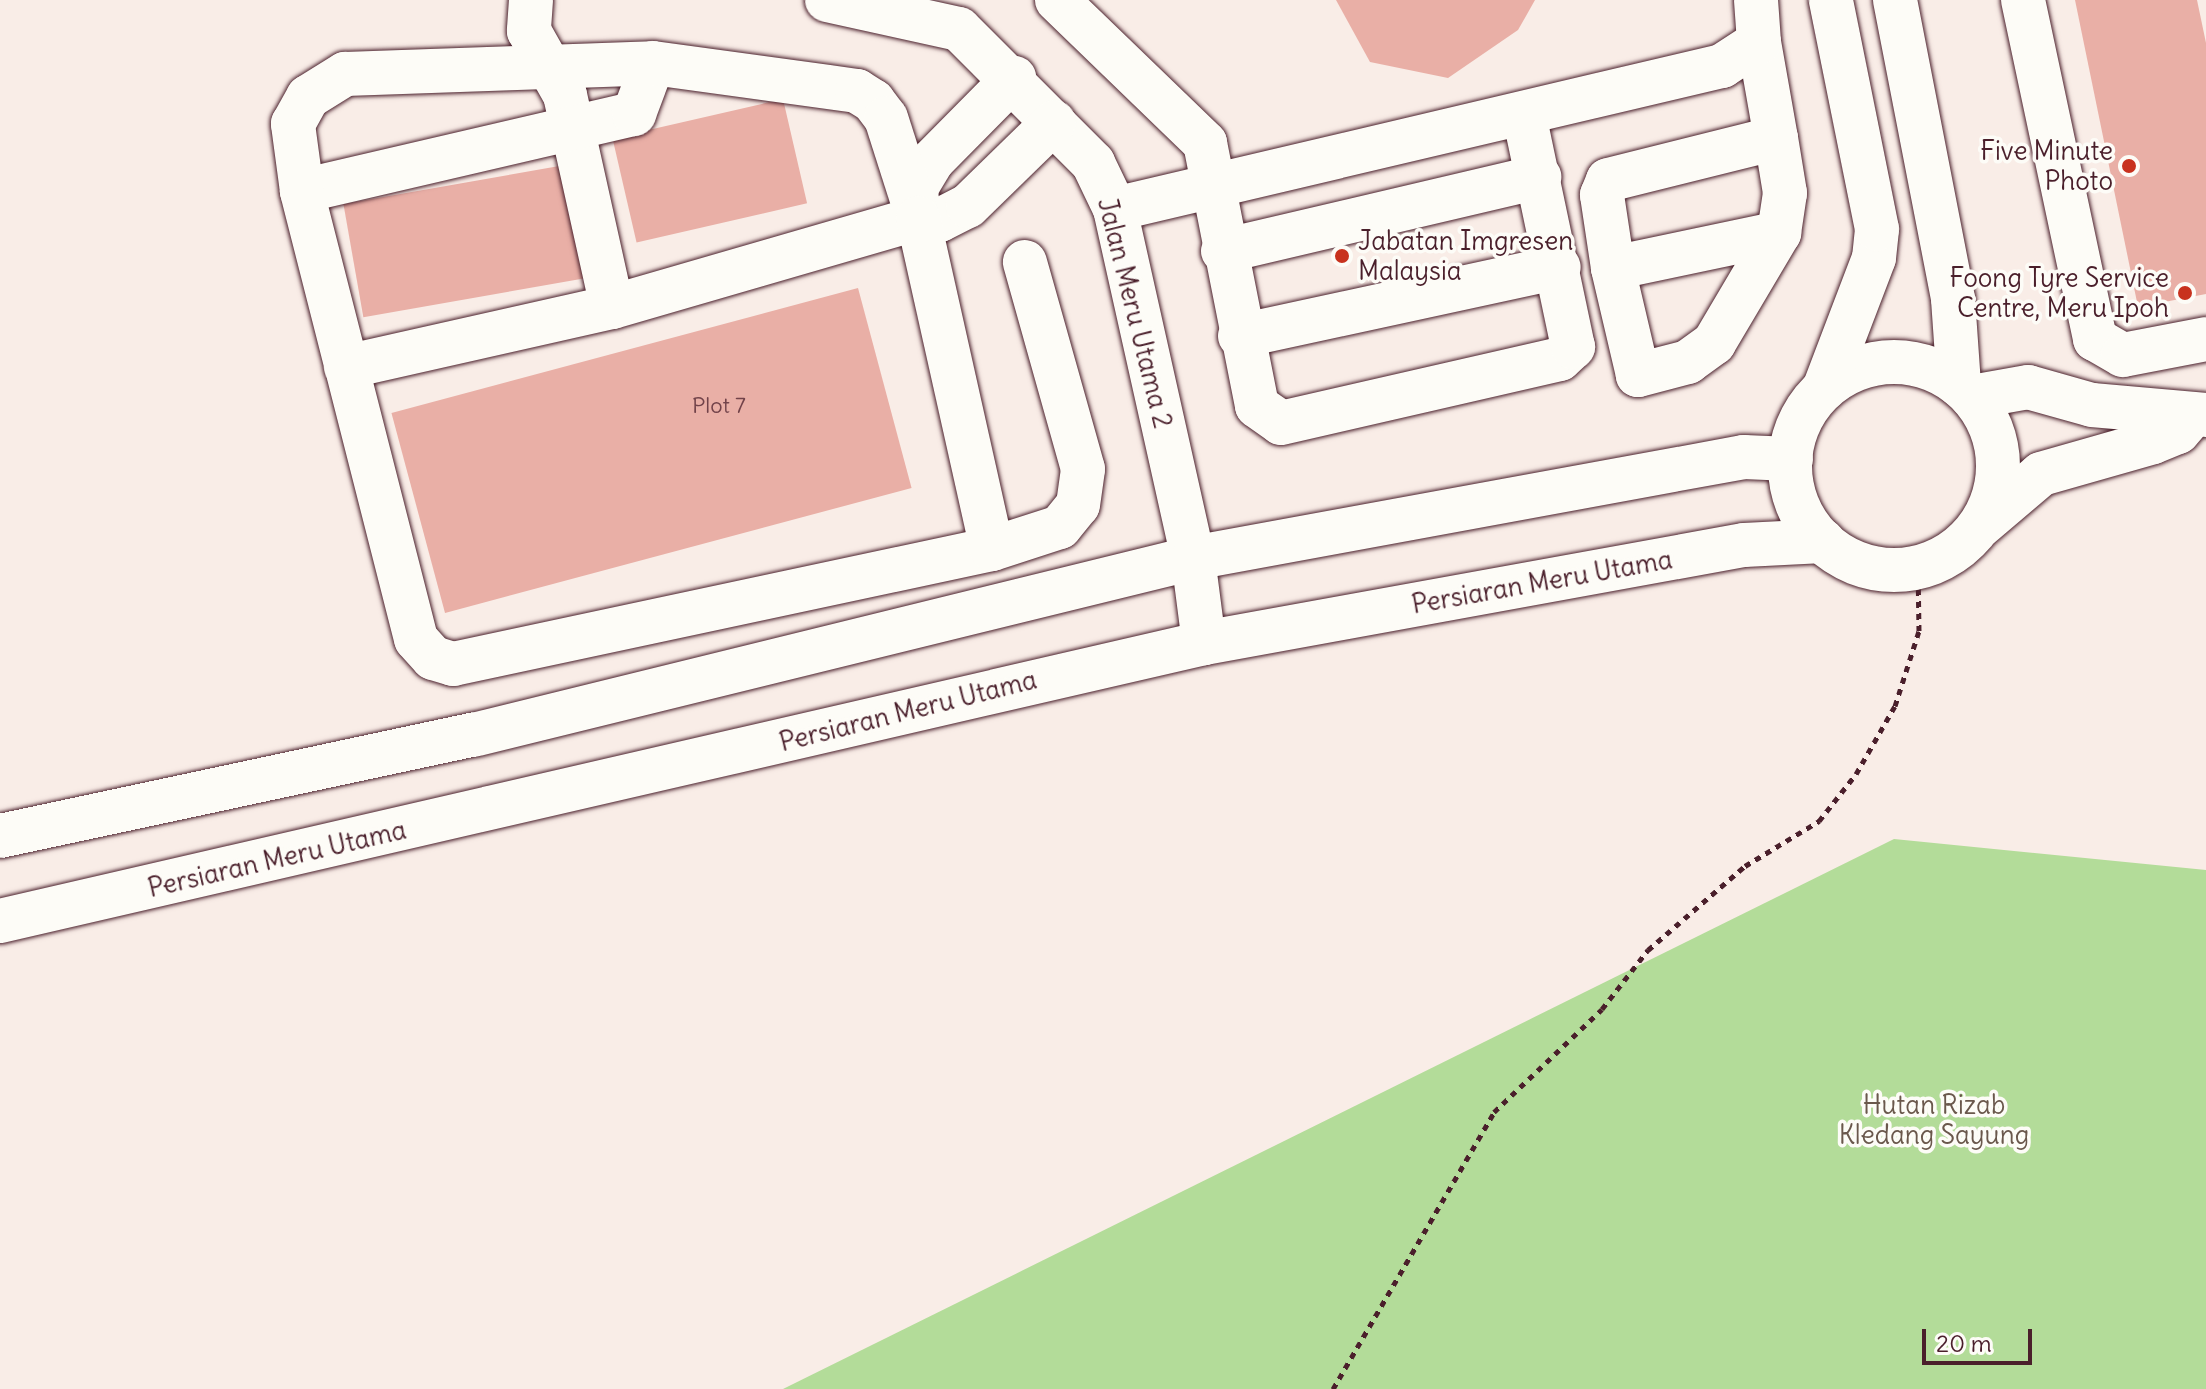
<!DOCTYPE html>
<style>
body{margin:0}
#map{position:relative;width:2206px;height:1389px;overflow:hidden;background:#f9ede7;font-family:Delius,sans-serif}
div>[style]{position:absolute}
.green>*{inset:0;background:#b3dc99}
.building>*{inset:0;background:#e9afa6;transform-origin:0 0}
.path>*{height:5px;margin-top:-2.5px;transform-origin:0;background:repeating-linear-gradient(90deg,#4a1f2b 0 6px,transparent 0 12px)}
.roads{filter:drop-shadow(0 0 2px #4a1f2b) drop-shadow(0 0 2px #4a1f2b)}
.minor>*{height:44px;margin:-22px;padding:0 22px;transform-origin:22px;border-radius:22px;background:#fdfcf7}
.major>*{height:44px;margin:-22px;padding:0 22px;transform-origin:22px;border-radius:22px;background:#fdfcf7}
.major>.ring{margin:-22px;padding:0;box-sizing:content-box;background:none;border:44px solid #fdfcf7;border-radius:50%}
.dots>*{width:22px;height:22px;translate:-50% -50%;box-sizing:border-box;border:4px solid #fdfcf7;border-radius:50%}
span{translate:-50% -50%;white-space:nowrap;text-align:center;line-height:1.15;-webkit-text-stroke:7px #fdfcf7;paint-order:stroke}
.number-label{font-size:22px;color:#72434a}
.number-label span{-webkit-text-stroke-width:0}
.poi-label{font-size:26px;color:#4a1f2b}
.right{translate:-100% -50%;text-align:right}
.left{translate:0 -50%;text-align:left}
.street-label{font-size:26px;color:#4a1f2b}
.park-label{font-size:26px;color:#6a584c}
.scale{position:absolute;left:1922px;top:1329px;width:110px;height:36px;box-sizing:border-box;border:4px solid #4a1f2b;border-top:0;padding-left:10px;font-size:24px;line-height:28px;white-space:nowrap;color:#4a1f2b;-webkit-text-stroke:6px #fdfcf7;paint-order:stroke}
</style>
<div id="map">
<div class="green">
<div style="clip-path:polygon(1894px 839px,2206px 870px,2206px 1389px,783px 1389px)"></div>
</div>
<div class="building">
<div style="clip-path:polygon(1336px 0,1535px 0,1518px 30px,1448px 78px,1370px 62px)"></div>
<div style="clip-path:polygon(2075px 0,2197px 0,2206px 43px,2206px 294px,2138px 307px)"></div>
<div style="left:783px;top:99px;width:107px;height:175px;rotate:77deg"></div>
<div style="left:565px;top:165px;width:115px;height:225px;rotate:80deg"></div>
<div style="left:858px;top:288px;width:207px;height:483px;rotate:75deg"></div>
</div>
<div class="path">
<div style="left:1333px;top:1389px;width:320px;rotate:-59.8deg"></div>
<div style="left:1494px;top:1112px;width:149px;rotate:-43.6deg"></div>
<div style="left:1602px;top:1009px;width:75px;rotate:-52.1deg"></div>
<div style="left:1648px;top:950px;width:128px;rotate:-40.9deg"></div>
<div style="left:1745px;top:866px;width:87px;rotate:-31.3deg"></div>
<div style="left:1819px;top:821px;width:60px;rotate:-51.8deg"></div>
<div style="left:1856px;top:774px;width:78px;rotate:-60.2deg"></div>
<div style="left:1895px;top:706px;width:79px;rotate:-72.3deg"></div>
<div style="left:1919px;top:631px;width:63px;rotate:-90.9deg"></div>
</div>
<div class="roads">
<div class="minor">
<div style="left:531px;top:0;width:31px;rotate:94deg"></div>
<div style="left:529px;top:31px;width:73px;rotate:60.6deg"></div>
<div style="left:565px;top:95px;width:217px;rotate:77.5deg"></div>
<div style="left:827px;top:0;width:135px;rotate:12.4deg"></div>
<div style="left:959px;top:29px;width:190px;rotate:45deg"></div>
<div style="left:1093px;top:163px;width:51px;rotate:64.4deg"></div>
<div style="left:1115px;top:209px;width:358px;rotate:77.4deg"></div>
<div style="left:1193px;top:558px;width:86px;rotate:82.6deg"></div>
<div style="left:1057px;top:0;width:206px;rotate:44deg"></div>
<div style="left:1205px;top:143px;width:268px;rotate:78.8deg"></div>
<div style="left:1257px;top:406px;width:29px;rotate:35deg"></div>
<div style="left:1281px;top:423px;width:286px;rotate:-12.9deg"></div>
<div style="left:1560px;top:359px;width:18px;rotate:-43deg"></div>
<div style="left:1573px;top:347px;width:237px;rotate:-101.9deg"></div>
<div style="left:2023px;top:0;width:347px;rotate:78deg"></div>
<div style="left:2095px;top:339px;width:32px;rotate:30deg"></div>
<div style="left:2123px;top:355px;width:85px;rotate:-10.9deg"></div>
<div style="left:1759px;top:42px;width:97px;rotate:80deg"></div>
<div style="left:1776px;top:138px;width:56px;rotate:80.7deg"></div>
<div style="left:1785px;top:193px;width:40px;rotate:98.5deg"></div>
<div style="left:1779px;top:233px;width:128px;rotate:120.6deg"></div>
<div style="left:1714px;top:343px;width:32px;rotate:144deg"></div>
<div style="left:1688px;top:362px;width:52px;rotate:165.4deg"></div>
<div style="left:1638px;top:375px;width:110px;rotate:-103.2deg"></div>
<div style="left:1613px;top:268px;width:74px;rotate:-98.6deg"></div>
<div style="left:1602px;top:195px;width:16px;rotate:-68deg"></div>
<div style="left:1608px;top:180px;width:173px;rotate:-14deg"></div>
<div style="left:302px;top:191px;width:341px;rotate:-13.1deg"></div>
<div style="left:634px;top:114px;width:54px;rotate:-69.6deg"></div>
<div style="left:1115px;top:209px;width:624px;rotate:-13.26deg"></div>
<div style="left:1722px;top:66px;width:44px;rotate:-33deg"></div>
<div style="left:1759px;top:42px;width:42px;rotate:-94.1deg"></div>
<div style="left:918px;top:216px;width:28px;rotate:-94deg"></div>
<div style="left:916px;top:188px;width:31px;rotate:-59deg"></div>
<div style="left:932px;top:161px;width:117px;rotate:-45.3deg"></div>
<div style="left:1223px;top:251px;width:325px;rotate:-13.2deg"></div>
<div style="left:1613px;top:268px;width:170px;rotate:-11.9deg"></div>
<div style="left:1240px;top:336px;width:326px;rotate:-12.2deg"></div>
<div style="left:346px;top:367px;width:273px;rotate:-12.7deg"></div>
<div style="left:612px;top:307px;width:319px;rotate:-16.2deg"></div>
<div style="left:918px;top:218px;width:22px;rotate:5deg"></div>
<div style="left:940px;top:220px;width:31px;rotate:-27deg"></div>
<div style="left:968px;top:206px;width:120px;rotate:-44.3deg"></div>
<div style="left:1972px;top:397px;width:57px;rotate:-10.1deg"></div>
<div style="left:2028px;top:387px;width:66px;rotate:15.7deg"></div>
<div style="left:2092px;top:405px;width:114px;rotate:5deg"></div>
<div style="left:1980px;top:526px;width:80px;rotate:-40.4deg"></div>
<div style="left:2041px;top:474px;width:116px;rotate:-15.9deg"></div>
<div style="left:2153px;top:442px;width:27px;rotate:-22deg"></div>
<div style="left:2178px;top:432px;width:20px;rotate:-49deg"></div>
<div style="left:992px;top:549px;width:551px;rotate:167.96deg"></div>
<div style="left:453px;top:664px;width:21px;rotate:-163deg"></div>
<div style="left:433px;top:658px;width:25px;rotate:-132deg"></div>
<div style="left:416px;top:639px;width:462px;rotate:-104.3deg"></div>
<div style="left:302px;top:191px;width:68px;rotate:-97.7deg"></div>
<div style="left:293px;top:124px;width:31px;rotate:-61deg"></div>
<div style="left:308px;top:97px;width:44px;rotate:-31.9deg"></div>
<div style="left:345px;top:74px;width:308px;rotate:-2deg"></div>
<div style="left:653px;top:63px;width:206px;rotate:7.8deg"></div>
<div style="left:857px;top:91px;width:19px;rotate:32deg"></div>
<div style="left:873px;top:101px;width:21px;rotate:53deg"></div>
<div style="left:886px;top:118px;width:105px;rotate:72.3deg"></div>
<div style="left:918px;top:218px;width:339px;rotate:77.4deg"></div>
<div style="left:992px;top:549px;width:71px;rotate:-17.9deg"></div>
<div style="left:1060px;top:527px;width:28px;rotate:-51deg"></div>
<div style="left:1078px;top:505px;width:36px;rotate:-82deg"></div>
<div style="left:1083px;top:469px;width:215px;rotate:-105.7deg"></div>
</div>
<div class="major">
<div style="left:1895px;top:0;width:305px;rotate:79deg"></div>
<div style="left:1953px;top:299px;width:86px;rotate:86deg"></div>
<div class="ring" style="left:1790px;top:362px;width:164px;height:164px"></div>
<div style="left:1824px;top:389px;width:140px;rotate:-69.1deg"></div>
<div style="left:1874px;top:258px;width:29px;rotate:-84deg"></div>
<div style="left:1877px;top:229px;width:234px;rotate:-101.4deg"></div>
<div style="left:0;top:836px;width:484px;rotate:-12.1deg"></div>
<div style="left:473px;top:735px;width:741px;rotate:-13.81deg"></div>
<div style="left:1193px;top:558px;width:560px;rotate:-10.39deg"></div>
<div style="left:1744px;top:457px;width:47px;rotate:2.4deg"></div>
<div style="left:0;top:921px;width:1236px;rotate:-13deg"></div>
<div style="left:1204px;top:643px;width:549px;rotate:-10.29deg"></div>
<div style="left:1744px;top:545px;width:79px;rotate:-2.9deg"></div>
</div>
</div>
<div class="dots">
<div style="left:2129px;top:166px;background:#c8321e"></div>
<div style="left:1342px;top:256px;background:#c8321e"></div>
<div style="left:2185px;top:293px;background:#c8321e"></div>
</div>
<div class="number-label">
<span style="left:719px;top:406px">Plot 7</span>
</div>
<div class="poi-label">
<span class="right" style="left:2113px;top:166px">Five Minute<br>Photo</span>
<span class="left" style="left:1358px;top:256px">Jabatan Imgresen<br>Malaysia</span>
<span class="right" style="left:2169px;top:293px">Foong Tyre Service<br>Centre, Meru Ipoh</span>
</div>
<div class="street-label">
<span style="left:1135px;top:313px;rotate:76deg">Jalan Meru Utama 2</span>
<span style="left:1542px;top:582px;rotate:-10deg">Persiaran Meru Utama</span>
<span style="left:908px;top:711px;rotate:-14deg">Persiaran Meru Utama</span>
<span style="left:277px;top:859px;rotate:-13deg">Persiaran Meru Utama</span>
</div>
<div class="park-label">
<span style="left:1934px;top:1120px">Hutan Rizab<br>Kledang Sayung</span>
</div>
<div class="scale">20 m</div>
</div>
